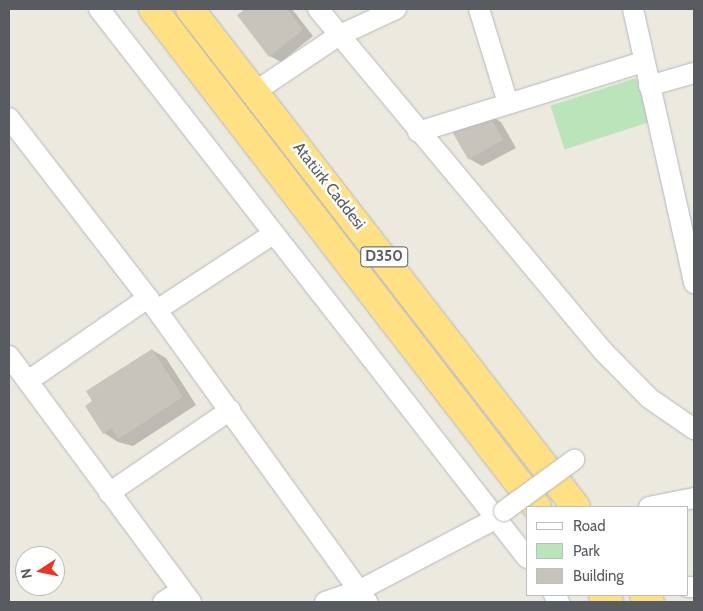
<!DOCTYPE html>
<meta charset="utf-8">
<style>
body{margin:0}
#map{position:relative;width:703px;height:611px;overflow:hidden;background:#ece9df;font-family:Cabin,sans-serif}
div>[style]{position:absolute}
.green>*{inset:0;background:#bae5ba;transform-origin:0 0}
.shadow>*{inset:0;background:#0003}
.building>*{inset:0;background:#c7c4bc;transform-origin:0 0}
.roads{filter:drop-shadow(0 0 1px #b5b8bd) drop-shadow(0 0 1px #b5b8bd)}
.minor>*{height:20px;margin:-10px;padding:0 10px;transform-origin:10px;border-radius:10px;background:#fff}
.highway>*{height:28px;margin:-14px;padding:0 14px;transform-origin:14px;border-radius:14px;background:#ffe083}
.bridges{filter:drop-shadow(0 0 1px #b5b8bd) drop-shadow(0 0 1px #b5b8bd)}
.minor-bridge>*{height:20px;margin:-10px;padding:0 10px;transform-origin:10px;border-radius:10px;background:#fff}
span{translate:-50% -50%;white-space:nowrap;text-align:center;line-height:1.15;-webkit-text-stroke:5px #fff;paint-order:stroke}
.shield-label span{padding:1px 4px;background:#fff;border:1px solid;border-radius:4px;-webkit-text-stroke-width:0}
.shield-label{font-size:15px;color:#585c61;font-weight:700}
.street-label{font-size:16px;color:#585c61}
.frame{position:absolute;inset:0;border:10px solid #585c61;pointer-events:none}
.legend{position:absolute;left:526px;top:506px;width:162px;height:90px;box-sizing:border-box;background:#fff;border:1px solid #bcbec0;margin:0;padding:6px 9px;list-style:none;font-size:15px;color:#585c61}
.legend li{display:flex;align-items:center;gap:10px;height:25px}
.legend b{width:25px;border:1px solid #bcbec0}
.north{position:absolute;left:15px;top:546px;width:50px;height:50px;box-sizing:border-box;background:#fff;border:1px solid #bcbec0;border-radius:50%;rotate:259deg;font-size:14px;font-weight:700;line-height:20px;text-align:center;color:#585c61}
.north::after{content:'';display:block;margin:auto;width:18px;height:22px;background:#ef3322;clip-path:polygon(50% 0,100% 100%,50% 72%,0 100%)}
</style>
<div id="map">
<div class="green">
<div style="left:636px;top:78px;width:46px;height:90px;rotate:72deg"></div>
</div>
<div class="shadow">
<div style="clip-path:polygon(247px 9px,292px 9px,313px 36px,281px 62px,270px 56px,239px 15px)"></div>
<div style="clip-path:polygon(487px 113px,501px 122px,516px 148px,482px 166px,468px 158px)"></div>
<div style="clip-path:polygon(152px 350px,166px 358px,196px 405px,133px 446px,118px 442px,104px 433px)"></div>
</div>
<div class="building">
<div style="clip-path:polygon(245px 9px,287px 9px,303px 30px,269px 57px,237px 15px)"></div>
<div style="left:487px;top:112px;width:32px;height:40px;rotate:60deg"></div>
<div style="clip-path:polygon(152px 349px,183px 397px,118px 439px,112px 428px,103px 434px,85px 406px,92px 401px,86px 391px)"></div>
</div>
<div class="roads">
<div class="minor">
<div style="left:99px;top:9px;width:696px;rotate:52.06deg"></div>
<div style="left:318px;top:9px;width:444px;rotate:50.2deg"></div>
<div style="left:602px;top:350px;width:67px;rotate:45.6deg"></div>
<div style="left:649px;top:398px;width:55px;rotate:34.6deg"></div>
<div style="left:479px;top:9px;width:98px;rotate:72.9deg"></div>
<div style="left:633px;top:9px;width:281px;rotate:77.4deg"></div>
<div style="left:649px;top:86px;width:47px;rotate:-16.1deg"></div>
<div style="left:256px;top:91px;width:99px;rotate:-33.9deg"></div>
<div style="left:338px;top:36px;width:64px;rotate:-25deg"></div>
<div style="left:9px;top:118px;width:227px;rotate:52.3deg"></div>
<div style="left:148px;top:298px;width:375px;rotate:54.2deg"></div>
<div style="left:418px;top:132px;width:236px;rotate:-17.3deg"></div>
<div style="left:157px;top:310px;width:139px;rotate:-33.2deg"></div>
<div style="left:9px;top:356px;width:306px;rotate:53.5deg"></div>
<div style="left:28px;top:381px;width:146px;rotate:-34.7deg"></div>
<div style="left:109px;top:493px;width:147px;rotate:-34.4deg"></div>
<div style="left:649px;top:507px;width:46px;rotate:-11.3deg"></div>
<div style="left:687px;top:587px;width:7px"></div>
<div style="left:554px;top:595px;width:9px;rotate:54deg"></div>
<div style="left:163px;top:602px;width:22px;rotate:-32deg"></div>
<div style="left:325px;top:602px;width:37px;rotate:-19deg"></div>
<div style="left:360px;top:590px;width:155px;rotate:-27.7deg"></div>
</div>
<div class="highway">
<div style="left:153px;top:9px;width:629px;rotate:52.36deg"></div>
<div style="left:190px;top:9px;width:630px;rotate:52.22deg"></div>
<div style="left:603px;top:595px;width:9px;rotate:49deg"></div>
<div style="left:644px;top:595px;width:9px;rotate:49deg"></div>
</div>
</div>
<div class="bridges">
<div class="minor-bridge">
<div style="left:504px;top:511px;width:87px;rotate:-36.1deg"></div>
</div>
</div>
<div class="shield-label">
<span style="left:384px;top:257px">D350</span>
</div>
<div class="street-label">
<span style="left:329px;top:186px;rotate:52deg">Atatürk Caddesi</span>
</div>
<div class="frame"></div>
<ul class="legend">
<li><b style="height:6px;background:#fff"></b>Road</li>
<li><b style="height:14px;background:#bae5ba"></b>Park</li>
<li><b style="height:14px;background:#c7c4bc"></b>Building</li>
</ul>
<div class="north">N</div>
</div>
